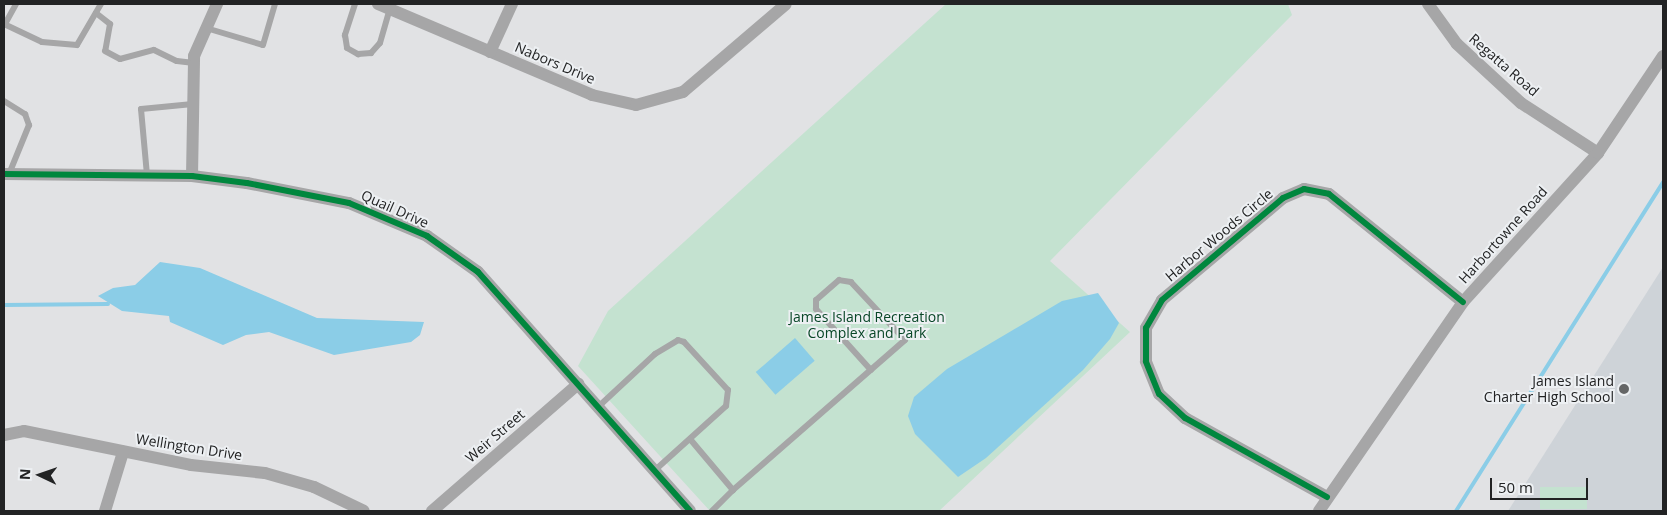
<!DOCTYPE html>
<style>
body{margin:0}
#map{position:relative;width:1667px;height:515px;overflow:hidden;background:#e1e2e4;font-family:"Open Sans",sans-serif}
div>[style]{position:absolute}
.built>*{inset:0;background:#ced3d8}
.green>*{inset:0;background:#c4e2d0;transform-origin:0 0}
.water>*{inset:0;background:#8bcde7;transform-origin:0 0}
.stream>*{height:4px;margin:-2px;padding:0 2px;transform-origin:2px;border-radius:2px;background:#8bcde7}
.lane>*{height:6px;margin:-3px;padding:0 3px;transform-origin:3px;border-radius:3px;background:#a6a6a7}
.street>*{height:12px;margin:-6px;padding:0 6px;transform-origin:6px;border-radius:6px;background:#a6a6a7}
.cycleway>*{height:6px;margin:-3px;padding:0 3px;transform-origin:3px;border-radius:3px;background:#00873e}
.dots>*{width:14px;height:14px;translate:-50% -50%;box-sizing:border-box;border:2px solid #edf0f3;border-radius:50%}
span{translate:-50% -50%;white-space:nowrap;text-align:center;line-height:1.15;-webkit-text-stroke:4px #edf0f3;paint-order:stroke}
.street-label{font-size:14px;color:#222324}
.park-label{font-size:14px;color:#084627}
.poi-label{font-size:14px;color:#222324}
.right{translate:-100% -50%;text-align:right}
.frame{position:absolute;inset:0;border:5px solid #222324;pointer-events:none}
.north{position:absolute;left:15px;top:450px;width:50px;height:50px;-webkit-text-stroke:4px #edf0f3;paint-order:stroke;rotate:273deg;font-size:14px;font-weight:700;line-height:20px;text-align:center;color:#222324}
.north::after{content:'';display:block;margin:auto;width:18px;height:22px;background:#222324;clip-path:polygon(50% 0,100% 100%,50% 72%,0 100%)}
.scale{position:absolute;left:1490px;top:478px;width:98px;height:22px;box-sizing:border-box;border:2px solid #222324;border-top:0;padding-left:6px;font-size:15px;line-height:18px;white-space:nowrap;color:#222324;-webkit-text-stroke:4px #edf0f3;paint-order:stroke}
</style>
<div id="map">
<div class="built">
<div style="clip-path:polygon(1663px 267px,1663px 511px,1508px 511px)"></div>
</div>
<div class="green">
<div style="clip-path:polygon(946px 4px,1288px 4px,1292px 15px,1050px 261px,1130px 332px,939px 511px,710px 511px,578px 366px,608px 311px)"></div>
<div style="left:1587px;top:487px;width:22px;height:47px;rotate:90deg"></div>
</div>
<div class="water">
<div style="clip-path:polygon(160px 262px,200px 268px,317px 318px,424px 322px,420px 335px,411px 342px,334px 355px,269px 332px,246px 335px,223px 345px,170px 322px,169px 316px,122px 311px,98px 296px,113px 288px,135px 285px)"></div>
<div style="clip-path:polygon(1098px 293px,1119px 323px,1110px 339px,1083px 370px,986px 458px,958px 477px,915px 434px,908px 416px,914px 397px,947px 369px,1062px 301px)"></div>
<div style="left:795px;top:338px;width:30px;height:52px;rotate:49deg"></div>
</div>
<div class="stream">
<div style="left:4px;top:305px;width:104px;rotate:-0.6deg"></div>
<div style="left:1456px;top:511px;width:389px;rotate:-57.8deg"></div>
</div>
<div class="lane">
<div style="left:355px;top:4px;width:33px;rotate:108deg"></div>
<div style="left:345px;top:35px;width:13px;rotate:81deg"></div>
<div style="left:347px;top:48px;width:13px;rotate:29deg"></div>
<div style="left:358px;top:54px;width:13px;rotate:-4deg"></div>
<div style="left:371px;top:53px;width:13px;rotate:-48deg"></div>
<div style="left:380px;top:43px;width:35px;rotate:-74deg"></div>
<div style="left:96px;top:13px;width:18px;rotate:38deg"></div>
<div style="left:110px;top:24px;width:27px;rotate:100deg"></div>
<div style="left:105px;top:51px;width:17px;rotate:28deg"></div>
<div style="left:120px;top:59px;width:35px;rotate:-15deg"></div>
<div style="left:154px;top:50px;width:25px;rotate:26deg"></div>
<div style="left:177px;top:61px;width:17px;rotate:7deg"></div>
<div style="left:4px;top:24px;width:42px;rotate:25.3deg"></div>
<div style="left:42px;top:42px;width:35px;rotate:5deg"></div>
<div style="left:77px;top:45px;width:48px;rotate:-59.7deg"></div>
<div style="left:5px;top:24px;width:23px;rotate:-61deg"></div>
<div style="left:206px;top:28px;width:59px;rotate:16.6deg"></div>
<div style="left:263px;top:45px;width:43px;rotate:-73.7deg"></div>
<div style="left:4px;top:101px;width:25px;rotate:32deg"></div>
<div style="left:25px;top:114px;width:12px;rotate:70deg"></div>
<div style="left:29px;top:125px;width:53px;rotate:112.2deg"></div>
<div style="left:147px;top:175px;width:66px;rotate:-95.2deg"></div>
<div style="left:141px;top:109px;width:52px;rotate:-5.5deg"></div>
<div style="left:598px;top:407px;width:78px;rotate:-42.9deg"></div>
<div style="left:655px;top:354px;width:27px;rotate:-31deg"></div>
<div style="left:678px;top:340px;width:6px;rotate:18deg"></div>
<div style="left:684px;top:342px;width:65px;rotate:47.5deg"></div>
<div style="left:728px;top:390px;width:16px;rotate:97deg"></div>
<div style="left:726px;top:406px;width:97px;rotate:137.9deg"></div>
<div style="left:690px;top:439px;width:67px;rotate:49.9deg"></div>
<div style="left:733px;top:490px;width:30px;rotate:135deg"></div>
<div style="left:733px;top:490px;width:228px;rotate:-41.1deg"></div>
<div style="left:905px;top:340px;width:79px;rotate:-133deg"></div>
<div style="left:851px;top:282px;width:12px;rotate:-171deg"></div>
<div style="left:839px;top:280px;width:30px;rotate:139deg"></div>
<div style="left:816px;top:300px;width:9px;rotate:90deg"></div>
<div style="left:816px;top:309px;width:82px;rotate:48deg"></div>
</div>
<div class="street">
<div style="left:378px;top:4px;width:233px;rotate:23deg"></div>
<div style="left:592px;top:95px;width:45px;rotate:12.8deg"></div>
<div style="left:636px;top:105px;width:49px;rotate:-15.5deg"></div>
<div style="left:683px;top:92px;width:135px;rotate:-40.5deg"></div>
<div style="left:1428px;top:4px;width:49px;rotate:54.1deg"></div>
<div style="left:1457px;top:44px;width:87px;rotate:42.7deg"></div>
<div style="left:1521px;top:103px;width:92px;rotate:33deg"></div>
<div style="left:490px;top:52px;width:53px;rotate:-65.4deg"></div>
<div style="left:4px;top:174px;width:188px;rotate:0.6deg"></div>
<div style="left:192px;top:176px;width:55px;rotate:7.3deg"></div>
<div style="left:247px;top:183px;width:104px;rotate:11.1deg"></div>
<div style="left:349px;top:203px;width:85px;rotate:22.9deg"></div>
<div style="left:427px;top:236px;width:62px;rotate:35.2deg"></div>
<div style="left:478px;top:272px;width:319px;rotate:48.4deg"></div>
<div style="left:192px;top:176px;width:120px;rotate:-89deg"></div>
<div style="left:194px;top:56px;width:57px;rotate:-66.1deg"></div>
<div style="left:4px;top:435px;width:20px;rotate:-11deg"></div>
<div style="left:24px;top:431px;width:170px;rotate:11.5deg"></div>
<div style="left:191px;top:465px;width:74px;rotate:6.2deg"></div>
<div style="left:265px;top:473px;width:51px;rotate:15.9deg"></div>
<div style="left:314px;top:487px;width:55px;rotate:25.6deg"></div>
<div style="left:1327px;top:497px;width:162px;rotate:-150.9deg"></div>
<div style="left:1185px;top:418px;width:35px;rotate:-137deg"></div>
<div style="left:1159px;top:394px;width:35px;rotate:-112deg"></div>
<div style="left:1146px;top:361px;width:33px;rotate:-90deg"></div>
<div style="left:1146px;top:328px;width:32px;rotate:-60deg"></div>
<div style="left:1162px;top:300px;width:158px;rotate:-40.1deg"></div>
<div style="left:1283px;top:198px;width:23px;rotate:-23deg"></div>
<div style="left:1304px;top:189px;width:25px;rotate:11deg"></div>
<div style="left:1329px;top:194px;width:172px;rotate:38.9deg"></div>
<div style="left:105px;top:511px;width:62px;rotate:-73deg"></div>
<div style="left:432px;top:511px;width:194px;rotate:-41deg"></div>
<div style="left:1319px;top:511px;width:254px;rotate:-55.4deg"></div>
<div style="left:1463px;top:302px;width:201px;rotate:-47.8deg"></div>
<div style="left:1598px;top:153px;width:117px;rotate:-56.2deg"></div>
</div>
<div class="cycleway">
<div style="left:4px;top:174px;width:188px;rotate:0.6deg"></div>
<div style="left:192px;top:176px;width:55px;rotate:7.3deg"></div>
<div style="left:247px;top:183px;width:104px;rotate:11.1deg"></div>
<div style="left:349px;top:203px;width:85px;rotate:22.9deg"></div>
<div style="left:427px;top:236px;width:62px;rotate:35.2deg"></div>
<div style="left:478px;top:272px;width:319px;rotate:48.4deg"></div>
<div style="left:1327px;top:497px;width:162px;rotate:-150.9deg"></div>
<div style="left:1185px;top:418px;width:35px;rotate:-137deg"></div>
<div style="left:1159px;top:394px;width:35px;rotate:-112deg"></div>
<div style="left:1146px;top:361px;width:33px;rotate:-90deg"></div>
<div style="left:1146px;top:328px;width:32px;rotate:-60deg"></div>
<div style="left:1162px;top:300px;width:158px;rotate:-40.1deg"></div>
<div style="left:1283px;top:198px;width:23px;rotate:-23deg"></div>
<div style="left:1304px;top:189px;width:25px;rotate:11deg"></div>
<div style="left:1329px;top:194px;width:172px;rotate:38.9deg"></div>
</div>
<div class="dots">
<div style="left:1624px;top:389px;background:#656667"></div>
</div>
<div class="street-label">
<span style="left:555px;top:63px;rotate:23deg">Nabors Drive</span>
<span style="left:1504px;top:65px;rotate:41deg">Regatta Road</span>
<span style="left:395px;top:209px;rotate:24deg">Quail Drive</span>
<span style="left:1219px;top:235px;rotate:-40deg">Harbor Woods Circle</span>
<span style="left:1503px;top:235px;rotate:-48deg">Harbortowne Road</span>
<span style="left:495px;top:436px;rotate:-41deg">Weir Street</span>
<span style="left:189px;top:447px;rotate:9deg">Wellington Drive</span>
</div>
<div class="park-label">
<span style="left:867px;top:325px">James Island Recreation<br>Complex and Park</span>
</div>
<div class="poi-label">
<span class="right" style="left:1614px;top:389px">James Island<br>Charter High School</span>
</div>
<div class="frame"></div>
<div class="north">N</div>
<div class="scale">50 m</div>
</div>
